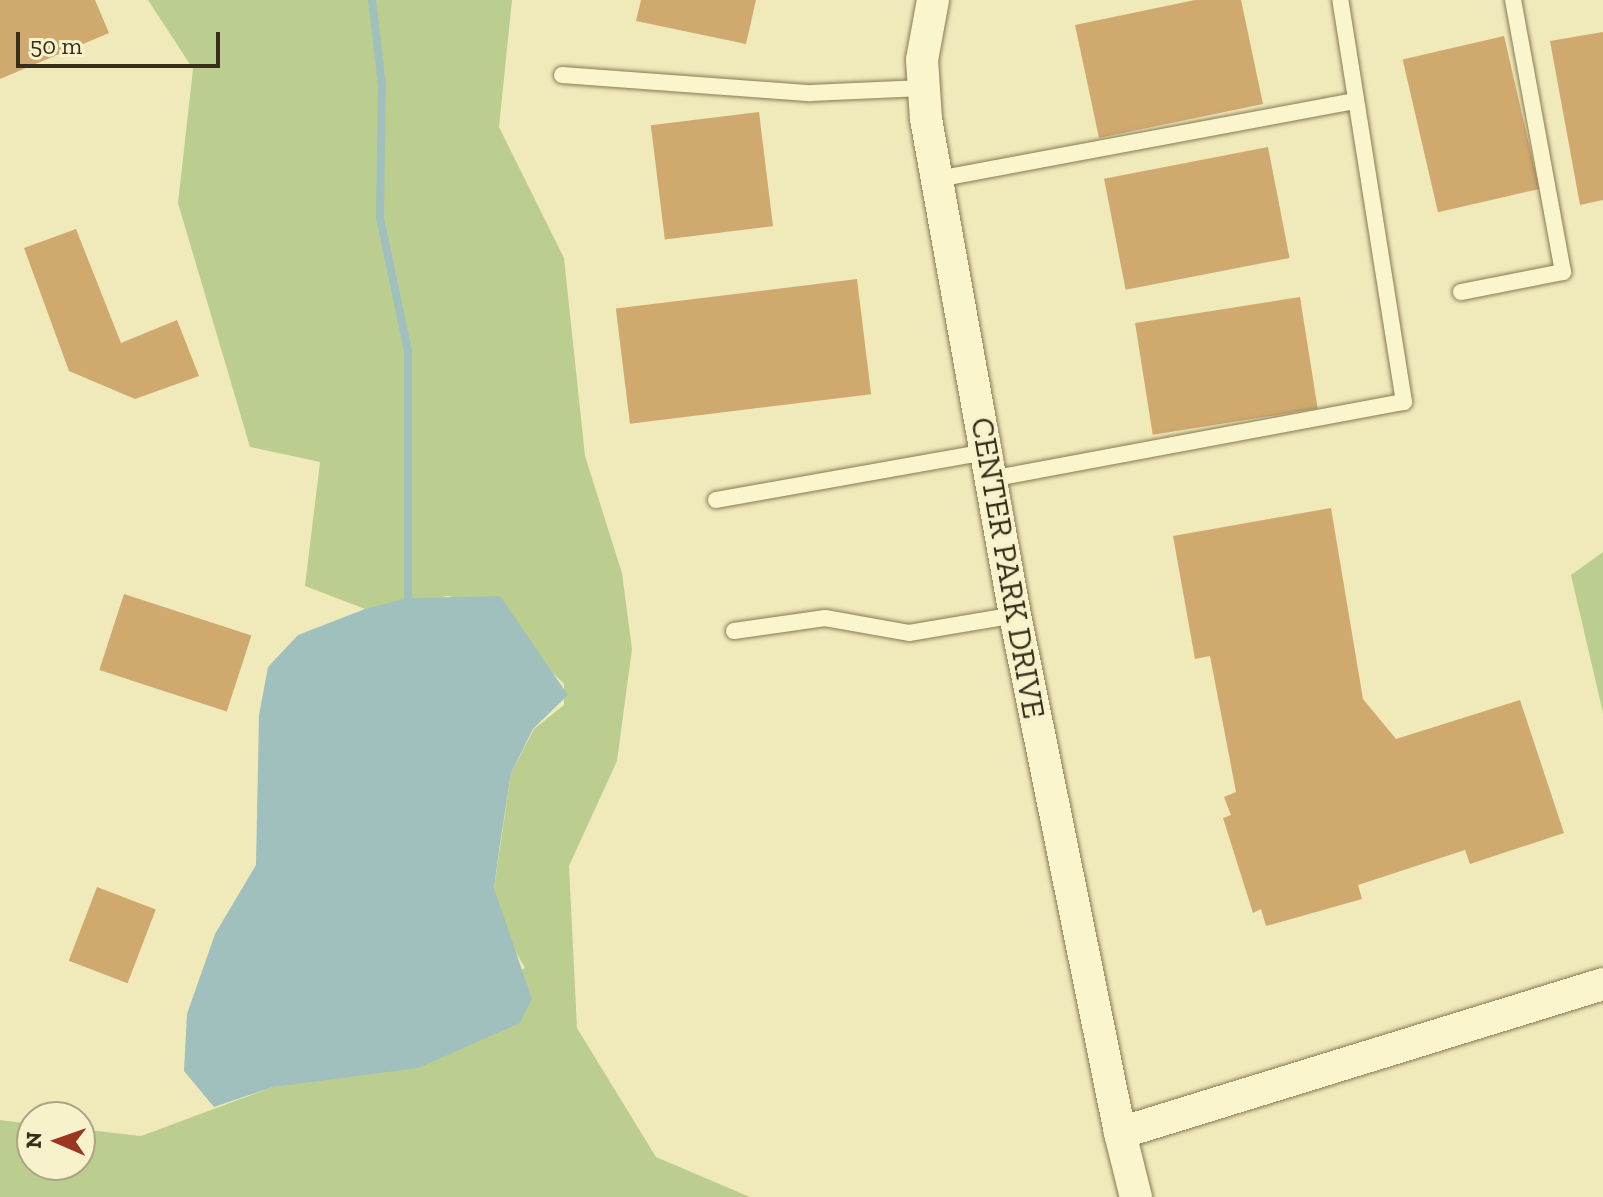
<!DOCTYPE html>
<style>
body{margin:0}
#map{position:relative;width:1603px;height:1197px;overflow:hidden;background:#f0eabb;font-family:"Zilla Slab",serif}
div>[style]{position:absolute}
.green>*{inset:0;background:#bbce8f}
.water>*{inset:0;background:#9fc0bd}
.stream>*{height:8px;margin:-4px;padding:0 4px;transform-origin:4px;border-radius:4px;background:#9fc0bd}
.building>*{inset:0;background:#d0a96e;transform-origin:0 0}
.roads{filter:drop-shadow(0 0 2px #887954) drop-shadow(0 0 2px #887954)}
.lane>*{height:16px;margin:-8px;padding:0 8px;transform-origin:8px;border-radius:8px;background:#fbf5ce}
.street>*{height:32px;margin:-16px;padding:0 16px;transform-origin:16px;border-radius:16px;background:#fbf5ce}
span{translate:-50% -50%;white-space:nowrap;text-align:center;line-height:1.15;-webkit-text-stroke:7px #f7f2cb;paint-order:stroke}
.street-label{font-size:32px;color:#362d1a}
.north{position:absolute;left:16px;top:1101px;width:80px;height:80px;box-sizing:border-box;background:#f7f2cb;border:2px solid #aaa384;border-radius:50%;rotate:272deg;font-size:22px;font-weight:700;line-height:32px;text-align:center;color:#362d1a}
.north::after{content:'';display:block;margin:auto;width:28px;height:36px;background:#9a3621;clip-path:polygon(50% 0,100% 100%,50% 72%,0 100%)}
.scale{position:absolute;left:16px;top:32px;width:204px;height:36px;box-sizing:border-box;border:4px solid #362d1a;border-top:0;padding-left:10px;font-size:24px;line-height:28px;white-space:nowrap;color:#362d1a;-webkit-text-stroke:6px #f7f2cb;paint-order:stroke}
</style>
<div id="map">
<div class="green">
<div style="clip-path:polygon(148px 0,512px 0,499px 127px,564px 258px,585px 456px,622px 573px,632px 649px,617px 761px,569px 866px,577px 1028px,656px 1157px,750px 1197px,0 1197px,0 1120px,32px 1124px,32px 1165px,80px 1165px,80px 1129px,141px 1136px,273px 1087px,326px 1079px,525px 968px,505px 933px,494px 888px,511px 773px,534px 729px,564px 705px,564px 684px,533px 653px,510px 612px,448px 596px,365px 609px,305px 586px,320px 462px,250px 447px,178px 203px,193px 69px)"></div>
<div style="clip-path:polygon(1603px 552px,1603px 713px,1571px 575px)"></div>
</div>
<div class="water">
<div style="clip-path:polygon(500px 596px,568px 695px,533px 729px,511px 773px,500px 844px,494px 888px,532px 999px,520px 1023px,418px 1068px,273px 1087px,214px 1107px,184px 1071px,187px 1014px,215px 934px,256px 865px,259px 715px,268px 667px,298px 635px,365px 609px,408px 598px)"></div>
</div>
<div class="stream">
<div style="left:372px;top:0;width:86px;rotate:83.3deg"></div>
<div style="left:382px;top:85px;width:133px;rotate:90.9deg"></div>
<div style="left:380px;top:218px;width:136px;rotate:78.1deg"></div>
<div style="left:408px;top:351px;width:247px;rotate:90deg"></div>
</div>
<div class="building">
<div style="clip-path:polygon(0 0,95px 0,109px 33px,0 79px)"></div>
<div style="clip-path:polygon(641px 0,756px 0,746px 44px,636px 21px)"></div>
<div style="clip-path:polygon(1195px 0,1241px 0,1263px 104px,1099px 138px,1075px 25px)"></div>
<div style="clip-path:polygon(1603px 32px,1603px 200px,1580px 205px,1550px 41px)"></div>
<div style="left:1504px;top:36px;width:157px;height:104px;rotate:77deg"></div>
<div style="left:759px;top:112px;width:115px;height:109px;rotate:83deg"></div>
<div style="left:1268px;top:147px;width:113px;height:167px;rotate:79deg"></div>
<div style="clip-path:polygon(76px 229px,121px 343px,177px 320px,199px 376px,135px 399px,69px 371px,24px 248px)"></div>
<div style="left:857px;top:279px;width:116px;height:243px;rotate:83deg"></div>
<div style="left:1300px;top:297px;width:113px;height:167px;rotate:81deg"></div>
<div style="clip-path:polygon(1331px 508px,1363px 699px,1396px 739px,1520px 700px,1564px 833px,1470px 864px,1465px 850px,1358px 885px,1362px 899px,1266px 926px,1261px 909px,1253px 913px,1223px 818px,1231px 815px,1224px 797px,1236px 792px,1210px 656px,1195px 659px,1173px 536px)"></div>
<div style="left:124px;top:594px;width:134px;height:80px;rotate:18deg"></div>
<div style="left:97px;top:887px;width:63px;height:79px;rotate:21deg"></div>
</div>
<div class="roads">
<div class="lane">
<div style="left:562px;top:75px;width:249px;rotate:4.2deg"></div>
<div style="left:810px;top:93px;width:113px;rotate:-2.5deg"></div>
<div style="left:938px;top:179px;width:422px;rotate:-10.6deg"></div>
<div style="left:1461px;top:292px;width:104px;rotate:-11.1deg"></div>
<div style="left:1563px;top:272px;width:277px;rotate:-100.4deg"></div>
<div style="left:991px;top:479px;width:420px;rotate:-10.6deg"></div>
<div style="left:1404px;top:402px;width:407px;rotate:-99deg"></div>
<div style="left:716px;top:500px;width:274px;rotate:-10.1deg"></div>
<div style="left:734px;top:631px;width:92px;rotate:-8.1deg"></div>
<div style="left:825px;top:618px;width:85px;rotate:10.1deg"></div>
<div style="left:909px;top:633px;width:108px;rotate:-9.6deg"></div>
</div>
<div class="street">
<div style="left:933px;top:0;width:61px;rotate:100.4deg"></div>
<div style="left:922px;top:60px;width:59px;rotate:86.1deg"></div>
<div style="left:926px;top:119px;width:504px;rotate:79.83deg"></div>
<div style="left:1015px;top:615px;width:529px;rotate:78.54deg"></div>
<div style="left:1120px;top:1133px;width:505px;rotate:-17.14deg"></div>
<div style="left:1120px;top:1133px;width:66px;rotate:76deg"></div>
</div>
</div>
<div class="street-label">
<span style="left:1008px;top:568px;rotate:80deg">CENTER PARK DRIVE</span>
</div>
<div class="north">N</div>
<div class="scale">50 m</div>
</div>
